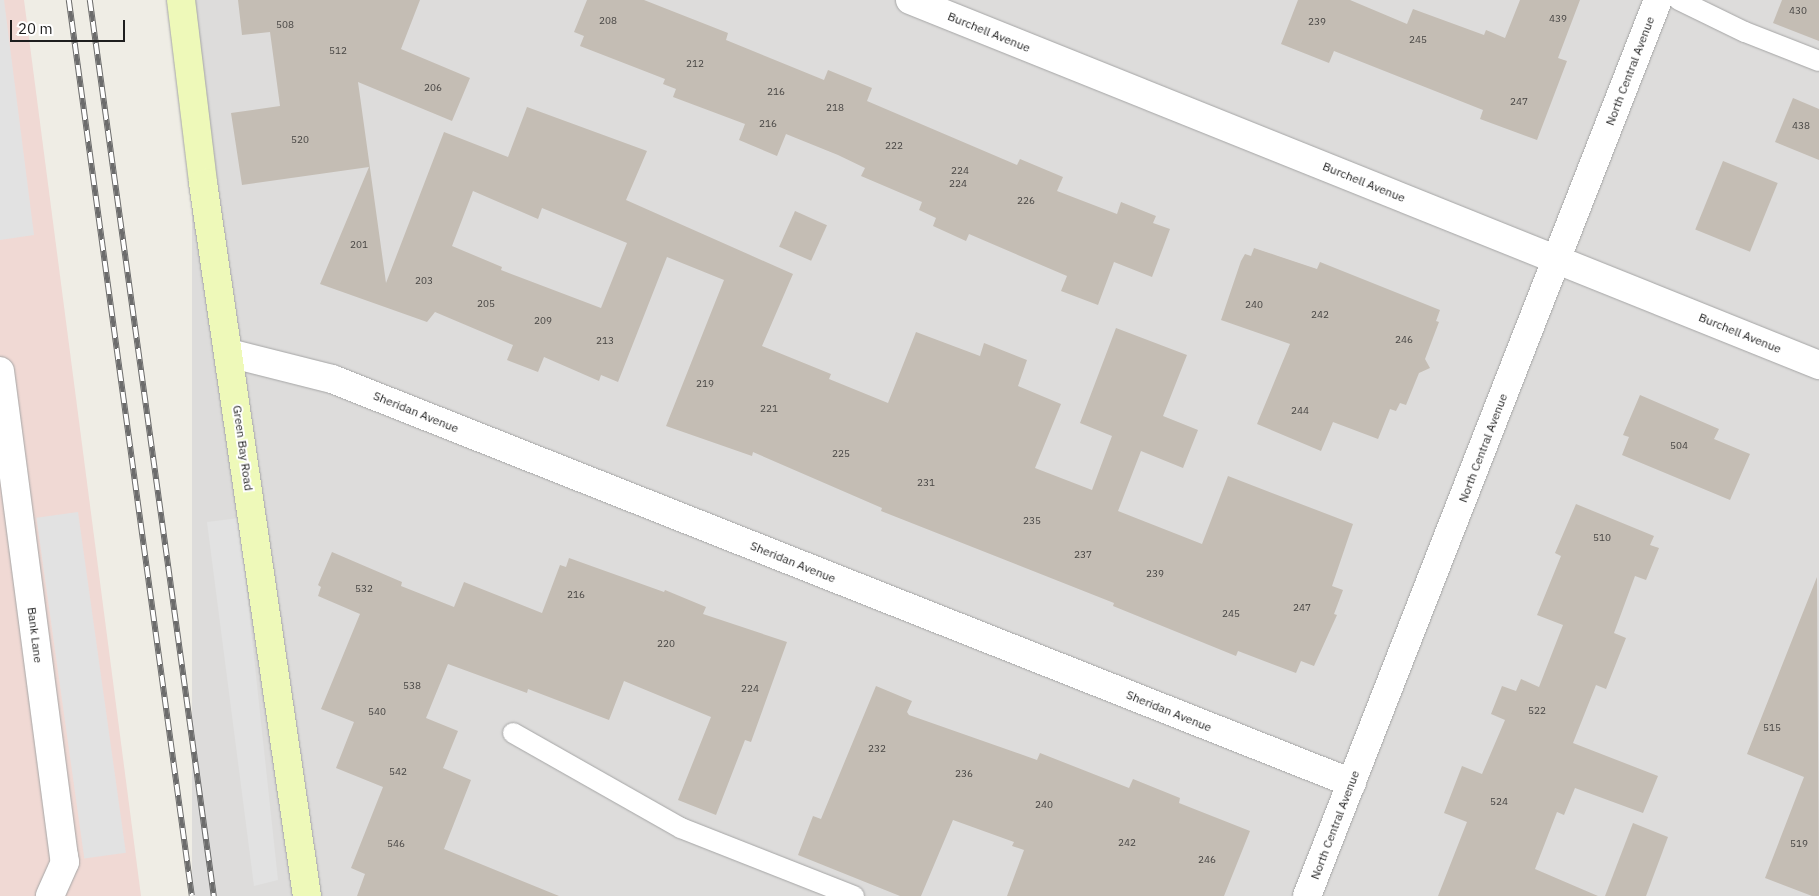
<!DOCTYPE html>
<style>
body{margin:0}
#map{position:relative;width:1819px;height:896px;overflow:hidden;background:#efede5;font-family:"IBM Plex Sans",sans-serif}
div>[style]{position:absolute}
.residential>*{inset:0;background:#dddcdb;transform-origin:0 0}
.commercial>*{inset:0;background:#f0d9d4}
.parking>*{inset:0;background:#e2e2e2;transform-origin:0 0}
.building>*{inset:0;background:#c4bdb4;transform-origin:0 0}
.roads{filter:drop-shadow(0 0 1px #a5a5a5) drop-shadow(0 0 1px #a5a5a5)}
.lane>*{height:20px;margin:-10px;padding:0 10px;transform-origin:10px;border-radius:10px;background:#fff}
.street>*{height:28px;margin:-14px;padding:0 14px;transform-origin:14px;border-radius:14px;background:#fff}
.secondary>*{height:28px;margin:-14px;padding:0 14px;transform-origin:14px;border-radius:14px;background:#eef9b9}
.rail>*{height:5.5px;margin-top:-2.75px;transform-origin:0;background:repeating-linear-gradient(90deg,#fff 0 11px,#6c6c6c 0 22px);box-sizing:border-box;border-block:1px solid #6c6c6c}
span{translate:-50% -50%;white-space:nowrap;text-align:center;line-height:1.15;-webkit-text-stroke:4px #fff;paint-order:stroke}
.number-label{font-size:10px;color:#484644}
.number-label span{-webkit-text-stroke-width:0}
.street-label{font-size:12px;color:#1e1e1e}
.scale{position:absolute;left:10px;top:20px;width:115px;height:22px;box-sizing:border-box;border:2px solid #1e1e1e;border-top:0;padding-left:6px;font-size:15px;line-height:18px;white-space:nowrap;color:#1e1e1e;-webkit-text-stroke:4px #fff;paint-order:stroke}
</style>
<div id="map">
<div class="residential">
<div style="left:192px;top:0;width:1627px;height:903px"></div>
</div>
<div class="commercial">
<div style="clip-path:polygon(0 0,24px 0,141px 896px,0 896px)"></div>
</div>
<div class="parking">
<div style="clip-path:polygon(0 0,4px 0,34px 235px,0 240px)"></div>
<div style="left:78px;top:512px;width:344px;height:42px;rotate:82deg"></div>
<div style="clip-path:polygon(239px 518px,278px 880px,254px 886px,207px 522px)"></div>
</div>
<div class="building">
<div style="clip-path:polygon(evenodd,238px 0,420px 0,401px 49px,470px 78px,452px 121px,358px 82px,386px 283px,444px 132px,508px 157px,527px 107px,647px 151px,626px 200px,793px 274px,762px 346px,831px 374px,829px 379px,888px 403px,916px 332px,980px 356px,984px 343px,1027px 360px,1018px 386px,1061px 404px,1035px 468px,1092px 490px,1112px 436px,1080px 423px,1116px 328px,1187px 355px,1163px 416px,1198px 430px,1183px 468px,1141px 451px,1118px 511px,1202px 544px,1228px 476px,1353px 524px,1332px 586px,1343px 590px,1334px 614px,1337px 615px,1314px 666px,1301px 661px,1296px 673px,1238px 651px,1236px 656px,1113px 606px,1114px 603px,881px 511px,882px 508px,753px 452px,752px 456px,666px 426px,724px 280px,667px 257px,618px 382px,601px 375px,599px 381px,544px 357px,538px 372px,507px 360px,513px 345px,435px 312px,427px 322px,320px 284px,369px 167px,242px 185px,231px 113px,280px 106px,270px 32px,242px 35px,238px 0,473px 191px,538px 219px,542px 208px,627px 243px,601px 308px,501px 270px,502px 267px,452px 246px,473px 191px)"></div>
<div style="clip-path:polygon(587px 0,644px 0,728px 33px,726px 40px,824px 80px,828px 70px,872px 88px,867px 101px,1017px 165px,1020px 159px,1063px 177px,1057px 191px,1117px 214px,1121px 202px,1156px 216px,1153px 223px,1170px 229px,1152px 277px,1114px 262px,1098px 305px,1061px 291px,1067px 276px,969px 234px,966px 241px,933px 226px,936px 218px,919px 210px,922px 202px,861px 176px,865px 168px,838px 155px,786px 134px,777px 156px,739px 140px,745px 124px,673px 97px,676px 89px,663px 84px,665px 79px,580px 46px,584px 36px,574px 32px)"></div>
<div style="clip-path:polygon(1298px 0,1350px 0,1407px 24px,1413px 9px,1484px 35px,1486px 30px,1505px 38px,1520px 0,1580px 0,1558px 58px,1567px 61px,1537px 140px,1480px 119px,1483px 110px,1334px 51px,1329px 63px,1281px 44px)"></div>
<div style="clip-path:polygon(1782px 0,1819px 0,1819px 41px,1773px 23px)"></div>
<div style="clip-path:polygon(1793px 98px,1819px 109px,1819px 160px,1775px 142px)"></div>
<div style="left:1723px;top:161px;width:59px;height:74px;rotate:22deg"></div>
<div style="left:795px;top:211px;width:35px;height:39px;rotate:24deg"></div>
<div style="clip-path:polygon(1254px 248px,1317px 269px,1320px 262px,1440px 310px,1436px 321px,1439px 322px,1425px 359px,1430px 368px,1419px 373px,1406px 405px,1400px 403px,1396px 411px,1390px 409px,1378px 439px,1333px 422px,1321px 451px,1257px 424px,1290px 344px,1221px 320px,1241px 261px,1245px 254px,1251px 256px)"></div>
<div style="clip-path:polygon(1640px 395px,1719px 429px,1714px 439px,1750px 454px,1730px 500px,1622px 455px,1629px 437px,1623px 435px)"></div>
<div style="clip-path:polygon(1576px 504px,1654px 536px,1650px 545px,1659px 548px,1646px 580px,1635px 576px,1614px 633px,1626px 638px,1606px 689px,1596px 685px,1573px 743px,1658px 776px,1643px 813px,1575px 788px,1564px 815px,1557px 812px,1535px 869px,1598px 896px,1438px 896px,1467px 822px,1444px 813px,1462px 766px,1482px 774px,1505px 720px,1491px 714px,1502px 686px,1516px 691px,1521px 679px,1539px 687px,1563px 625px,1537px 615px,1561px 556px,1555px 553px)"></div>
<div style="clip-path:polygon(332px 552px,402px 582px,401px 586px,454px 607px,464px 582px,542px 613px,560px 565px,566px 567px,569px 558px,664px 592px,665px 590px,706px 607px,703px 614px,787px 642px,751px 742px,745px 740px,716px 815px,678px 800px,711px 717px,624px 681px,609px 720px,528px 689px,527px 693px,448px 664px,426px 718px,458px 731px,443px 768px,471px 780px,444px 849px,559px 896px,357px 896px,365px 874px,351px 868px,383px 787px,336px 768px,354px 722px,321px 709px,360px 614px,318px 596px,321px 587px,318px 585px)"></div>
<div style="clip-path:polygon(1817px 577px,1819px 896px,1812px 896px,1765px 878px,1804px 777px,1747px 754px)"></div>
<div style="clip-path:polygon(876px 686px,912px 701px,907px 712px,909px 715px,1037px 760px,1040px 753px,1129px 788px,1133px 779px,1180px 798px,1179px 803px,1250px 831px,1224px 896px,1007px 896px,1024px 850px,1012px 846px,1014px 842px,953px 820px,921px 896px,900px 896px,798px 855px,813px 816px,821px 819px)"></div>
<div style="clip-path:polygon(1633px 823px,1668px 837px,1646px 896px,1605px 896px)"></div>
</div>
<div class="roads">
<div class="lane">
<div style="left:1679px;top:0;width:73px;rotate:25.9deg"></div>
<div style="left:1745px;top:32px;width:79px;rotate:21.4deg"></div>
<div style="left:513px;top:733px;width:193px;rotate:29.5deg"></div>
<div style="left:681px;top:828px;width:186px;rotate:21.5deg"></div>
</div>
<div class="street">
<div style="left:910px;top:0;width:980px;rotate:21.88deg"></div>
<div style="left:229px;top:353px;width:106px;rotate:14.2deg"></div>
<div style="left:332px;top:379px;width:1097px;rotate:21.61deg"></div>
<div style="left:0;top:371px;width:489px;rotate:82.5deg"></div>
<div style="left:64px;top:856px;width:6px;rotate:81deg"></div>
<div style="left:65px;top:862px;width:37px;rotate:114deg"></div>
<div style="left:1307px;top:896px;width:962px;rotate:-68.61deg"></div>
</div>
<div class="secondary">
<div style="left:181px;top:0;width:184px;rotate:83.1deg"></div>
<div style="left:203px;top:183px;width:721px;rotate:81.7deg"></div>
</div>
</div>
<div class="rail">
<div style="left:69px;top:0;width:904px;rotate:82.18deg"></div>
<div style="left:90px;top:0;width:905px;rotate:82.12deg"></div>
</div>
<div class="number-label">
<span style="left:1798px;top:11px">430</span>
<span style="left:1558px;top:19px">439</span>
<span style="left:608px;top:21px">208</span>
<span style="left:1317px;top:22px">239</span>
<span style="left:285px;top:25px">508</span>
<span style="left:1418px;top:40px">245</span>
<span style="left:338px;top:51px">512</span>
<span style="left:695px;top:64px">212</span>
<span style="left:433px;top:88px">206</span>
<span style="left:776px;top:92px">216</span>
<span style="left:1519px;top:102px">247</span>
<span style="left:835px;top:108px">218</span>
<span style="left:768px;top:124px">216</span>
<span style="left:1801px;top:126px">438</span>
<span style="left:300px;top:140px">520</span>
<span style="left:894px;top:146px">222</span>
<span style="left:960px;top:171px">224</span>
<span style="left:958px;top:184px">224</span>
<span style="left:1026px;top:201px">226</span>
<span style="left:359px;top:245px">201</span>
<span style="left:424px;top:281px">203</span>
<span style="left:486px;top:304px">205</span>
<span style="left:1254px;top:305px">240</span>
<span style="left:1320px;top:315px">242</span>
<span style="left:543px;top:321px">209</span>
<span style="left:1404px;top:340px">246</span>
<span style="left:605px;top:341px">213</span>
<span style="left:705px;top:384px">219</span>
<span style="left:769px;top:409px">221</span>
<span style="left:1300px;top:411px">244</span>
<span style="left:1679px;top:446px">504</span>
<span style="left:841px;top:454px">225</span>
<span style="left:926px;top:483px">231</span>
<span style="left:1032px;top:521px">235</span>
<span style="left:1602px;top:538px">510</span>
<span style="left:1083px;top:555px">237</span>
<span style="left:1155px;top:574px">239</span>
<span style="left:364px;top:589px">532</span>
<span style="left:576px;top:595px">216</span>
<span style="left:1302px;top:608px">247</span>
<span style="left:1231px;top:614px">245</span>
<span style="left:666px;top:644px">220</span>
<span style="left:412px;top:686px">538</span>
<span style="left:750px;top:689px">224</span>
<span style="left:1537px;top:711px">522</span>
<span style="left:377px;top:712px">540</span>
<span style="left:1772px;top:728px">515</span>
<span style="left:877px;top:749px">232</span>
<span style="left:398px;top:772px">542</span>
<span style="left:964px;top:774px">236</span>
<span style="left:1499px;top:802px">524</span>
<span style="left:1044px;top:805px">240</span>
<span style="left:1127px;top:843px">242</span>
<span style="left:396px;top:844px">546</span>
<span style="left:1799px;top:844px">519</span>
<span style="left:1207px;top:860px">246</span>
</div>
<div class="street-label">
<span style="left:989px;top:32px;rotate:22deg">Burchell Avenue</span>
<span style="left:1630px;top:71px;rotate:-69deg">North Central Avenue</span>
<span style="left:1364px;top:182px;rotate:22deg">Burchell Avenue</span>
<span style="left:1740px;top:333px;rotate:22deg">Burchell Avenue</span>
<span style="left:416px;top:412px;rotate:22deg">Sheridan Avenue</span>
<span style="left:243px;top:448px;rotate:82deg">Green Bay Road</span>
<span style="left:1483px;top:448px;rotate:-69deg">North Central Avenue</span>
<span style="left:793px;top:562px;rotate:22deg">Sheridan Avenue</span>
<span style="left:35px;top:635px;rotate:83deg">Bank Lane</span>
<span style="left:1169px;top:711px;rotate:22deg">Sheridan Avenue</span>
<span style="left:1335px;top:825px;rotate:-69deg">North Central Avenue</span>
</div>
<div class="scale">20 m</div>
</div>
